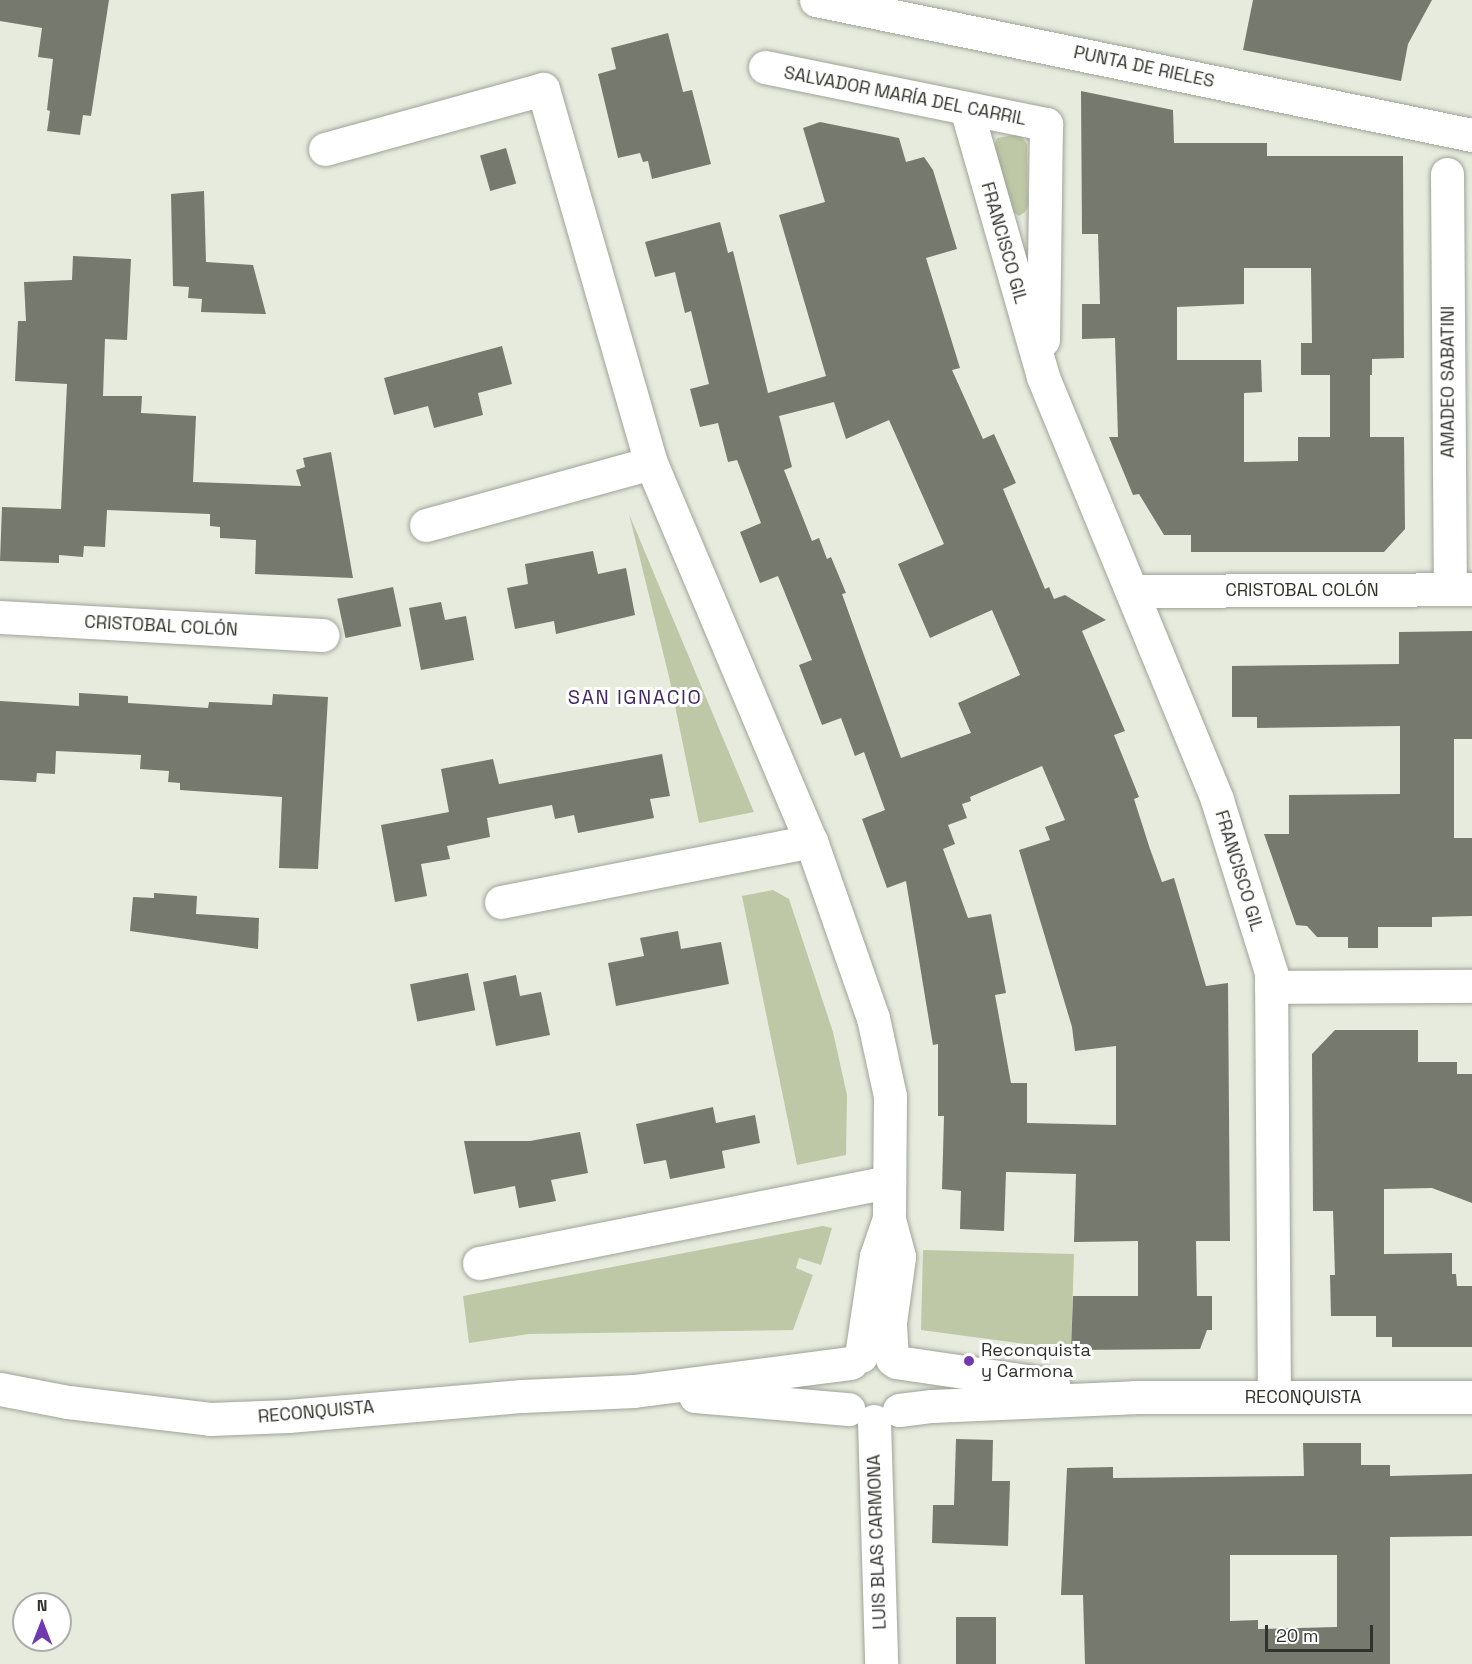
<!DOCTYPE html>
<meta charset="utf-8">
<style>
body{margin:0}
#map{position:relative;width:1472px;height:1664px;overflow:hidden;background:#e7ebde;font-family:"Space Grotesk",sans-serif}
div>[style]{position:absolute}
.green>*{inset:0;background:#bec8a6}
.building>*{inset:0;background:#75796e;transform-origin:0 0}
.roads{filter:drop-shadow(0 0 2px #9fa397) drop-shadow(0 0 2px #9fa397)}
.street>*{height:33px;margin:-16.5px;padding:0 16.5px;transform-origin:16.5px;border-radius:16.5px;background:#fff}
.secondary>*{height:33px;margin:-16.5px;padding:0 16.5px;transform-origin:16.5px;border-radius:16.5px;background:#fff}
.dots>*{width:16px;height:16px;translate:-50% -50%;box-sizing:border-box;border:3px solid #fff;border-radius:50%}
span{translate:-50% -50%;white-space:nowrap;text-align:center;line-height:1.15;-webkit-text-stroke:6px #fff;paint-order:stroke}
.street-label{font-size:18px;color:#31322d}
.poi-label{font-size:18px;color:#31322d}
.left{translate:0 -50%;text-align:left}
.neighbourhood-label{font-size:20px;color:#432a64;letter-spacing:1.5px}
.north{position:absolute;left:12px;top:1592px;width:60px;height:60px;box-sizing:border-box;background:#fff;border:2px solid #adadab;border-radius:50%;rotate:0deg;font-size:16px;font-weight:700;line-height:24px;text-align:center;color:#31322d}
.north::after{content:'';display:block;margin:auto;width:21px;height:27px;background:#7039af;clip-path:polygon(50% 0,100% 100%,50% 72%,0 100%)}
.scale{position:absolute;left:1265px;top:1625px;width:108px;height:27px;box-sizing:border-box;border:3px solid #31322d;border-top:0;padding-left:8px;font-size:18px;line-height:21px;white-space:nowrap;color:#31322d;-webkit-text-stroke:4px #fff;paint-order:stroke}
</style>
<div id="map">
<div class="green">
<div style="clip-path:polygon(1015px 135px,1021px 136px,1027px 144px,1028px 206px,1025px 212px,1019px 216px,1011px 210px,994px 147px,997px 138px)"></div>
<div style="clip-path:polygon(629px 514px,754px 812px,699px 823px,670px 681px)"></div>
<div style="clip-path:polygon(773px 890px,789px 899px,833px 1032px,847px 1095px,846px 1155px,797px 1165px,742px 896px)"></div>
<div style="clip-path:polygon(823px 1226px,832px 1228px,821px 1265px,799px 1258px,796px 1268px,813px 1275px,793px 1330px,529px 1334px,469px 1343px,463px 1296px)"></div>
<div style="clip-path:polygon(923px 1250px,1074px 1254px,1071px 1350px,921px 1330px)"></div>
</div>
<div class="building">
<div style="clip-path:polygon(0 0,109px 0,91px 116px,83px 115px,80px 135px,47px 131px,50px 111px,47px 110px,53px 59px,38px 57px,42px 28px,0 21px)"></div>
<div style="clip-path:polygon(1253px 0,1432px 0,1408px 44px,1401px 81px,1243px 50px)"></div>
<div style="clip-path:polygon(668px 33px,683px 92px,692px 90px,711px 164px,652px 179px,648px 161px,643px 162px,640px 153px,618px 158px,598px 74px,616px 69px,611px 48px)"></div>
<div style="clip-path:polygon(evenodd,1081px 91px,1173px 110px,1174px 143px,1267px 143px,1267px 156px,1403px 156px,1404px 358px,1372px 359px,1372px 375px,1370px 375px,1370px 437px,1404px 437px,1405px 529px,1384px 552px,1191px 552px,1191px 535px,1164px 535px,1139px 494px,1133px 495px,1109px 437px,1118px 437px,1115px 338px,1082px 339px,1082px 304px,1100px 304px,1098px 234px,1082px 234px,1081px 91px,1244px 268px,1311px 268px,1312px 343px,1301px 343px,1301px 375px,1330px 375px,1330px 437px,1298px 437px,1298px 461px,1244px 462px,1244px 393px,1262px 392px,1261px 360px,1177px 360px,1177px 307px,1244px 304px,1244px 268px)"></div>
<div style="clip-path:polygon(evenodd,820px 122px,899px 138px,906px 162px,924px 157px,933px 170px,957px 249px,926px 258px,960px 368px,952px 370px,983px 439px,994px 434px,1016px 483px,1003px 489px,1045px 589px,1049px 587px,1054px 599px,1065px 595px,1106px 620px,1082px 631px,1125px 731px,1114px 735px,1139px 797px,1134px 799px,1150px 849px,1162px 882px,1174px 878px,1206px 986px,1228px 983px,1230px 1241px,1196px 1241px,1197px 1296px,1212px 1296px,1212px 1330px,1207px 1330px,1200px 1349px,1071px 1350px,1073px 1296px,1138px 1296px,1138px 1241px,1074px 1242px,1076px 1174px,1006px 1172px,1004px 1231px,960px 1229px,961px 1191px,942px 1189px,944px 1116px,938px 1116px,938px 1044px,933px 1045px,906px 881px,887px 888px,862px 819px,885px 810px,864px 752px,855px 756px,841px 718px,822px 725px,799px 665px,812px 660px,778px 576px,760px 583px,740px 532px,761px 523px,737px 460px,728px 462px,718px 423px,700px 427px,690px 389px,709px 384px,691px 311px,685px 313px,675px 272px,655px 277px,645px 242px,720px 222px,728px 253px,733px 251px,768px 393px,826px 376px,779px 215px,825px 202px,803px 128px,820px 122px,834px 402px,846px 439px,889px 420px,944px 544px,898px 564px,930px 638px,992px 610px,1020px 675px,958px 703px,971px 733px,901px 758px,842px 594px,846px 593px,831px 557px,827px 559px,819px 538px,812px 541px,784px 470px,792px 467px,779px 416px,834px 402px,820px 122px,1042px 766px,1065px 820px,1045px 827px,1050px 840px,1019px 850px,1072px 1027px,1075px 1051px,1116px 1046px,1116px 1125px,1027px 1123px,1027px 1083px,1011px 1083px,995px 995px,1006px 993px,991px 914px,968px 918px,943px 849px,955px 844px,948px 825px,967px 818px,962px 804px,971px 801px,970px 797px,1042px 766px)"></div>
<div style="left:506px;top:148px;width:37px;height:27px;rotate:74deg"></div>
<div style="clip-path:polygon(204px 191px,206px 262px,253px 265px,266px 314px,201px 312px,202px 299px,188px 298px,189px 287px,173px 286px,171px 194px)"></div>
<div style="clip-path:polygon(73px 256px,131px 259px,127px 340px,105px 339px,103px 396px,142px 396px,141px 413px,196px 416px,193px 482px,301px 486px,296px 470px,305px 467px,303px 458px,331px 452px,353px 578px,255px 574px,256px 540px,220px 538px,220px 527px,210px 526px,210px 514px,107px 510px,105px 547px,84px 546px,83px 557px,59px 555px,59px 563px,0 561px,2px 507px,61px 509px,67px 384px,15px 381px,18px 321px,26px 321px,24px 282px,72px 280px)"></div>
<div style="clip-path:polygon(502px 346px,512px 384px,478px 393px,483px 415px,434px 428px,428px 406px,394px 415px,384px 378px)"></div>
<div style="clip-path:polygon(593px 551px,598px 574px,626px 568px,635px 615px,556px 634px,554px 621px,515px 629px,507px 588px,528px 584px,525px 564px)"></div>
<div style="left:393px;top:587px;width:40px;height:57px;rotate:78deg"></div>
<div style="clip-path:polygon(441px 602px,445px 620px,466px 616px,474px 660px,421px 670px,409px 608px)"></div>
<div style="clip-path:polygon(1472px 631px,1472px 739px,1454px 739px,1454px 838px,1472px 838px,1472px 916px,1432px 917px,1432px 927px,1378px 927px,1378px 948px,1348px 948px,1348px 937px,1317px 937px,1307px 926px,1296px 925px,1264px 834px,1289px 834px,1289px 795px,1400px 794px,1400px 726px,1257px 728px,1257px 717px,1232px 717px,1232px 666px,1399px 664px,1399px 632px)"></div>
<div style="clip-path:polygon(79px 693px,128px 696px,128px 703px,208px 708px,209px 702px,272px 705px,273px 694px,328px 697px,318px 869px,279px 868px,282px 797px,180px 790px,180px 783px,168px 782px,169px 771px,140px 769px,141px 755px,56px 751px,55px 774px,37px 773px,36px 782px,0 780px,0 701px,79px 706px)"></div>
<div style="clip-path:polygon(662px 754px,670px 796px,650px 799px,654px 818px,578px 833px,574px 815px,555px 819px,552px 805px,487px 818px,490px 837px,447px 846px,450px 859px,421px 864px,427px 896px,395px 902px,381px 825px,449px 812px,441px 769px,493px 759px,499px 784px)"></div>
<div style="clip-path:polygon(154px 893px,197px 896px,196px 914px,259px 918px,258px 949px,130px 931px,133px 897px,154px 898px)"></div>
<div style="clip-path:polygon(678px 931px,681px 949px,721px 942px,729px 984px,616px 1006px,608px 963px,644px 956px,640px 938px)"></div>
<div style="left:468px;top:973px;width:38px;height:59px;rotate:79deg"></div>
<div style="clip-path:polygon(516px 975px,520px 996px,541px 992px,550px 1035px,496px 1046px,483px 982px)"></div>
<div style="clip-path:polygon(1335px 1030px,1418px 1030px,1418px 1062px,1457px 1062px,1457px 1074px,1472px 1074px,1472px 1203px,1432px 1188px,1384px 1189px,1384px 1254px,1452px 1253px,1452px 1274px,1456px 1274px,1457px 1286px,1472px 1286px,1472px 1347px,1392px 1347px,1392px 1337px,1376px 1337px,1376px 1316px,1331px 1316px,1330px 1275px,1335px 1275px,1333px 1211px,1313px 1211px,1312px 1054px)"></div>
<div style="clip-path:polygon(713px 1107px,716px 1123px,755px 1115px,760px 1143px,722px 1151px,725px 1168px,670px 1179px,666px 1160px,644px 1164px,636px 1124px)"></div>
<div style="clip-path:polygon(580px 1132px,588px 1173px,551px 1180px,556px 1201px,519px 1208px,515px 1186px,474px 1194px,464px 1141px,530px 1141px)"></div>
<div style="clip-path:polygon(956px 1439px,993px 1440px,992px 1481px,1010px 1481px,1008px 1546px,932px 1543px,933px 1505px,954px 1505px)"></div>
<div style="clip-path:polygon(evenodd,1303px 1443px,1361px 1443px,1361px 1465px,1390px 1465px,1390px 1476px,1472px 1474px,1472px 1536px,1390px 1537px,1390px 1664px,1085px 1664px,1083px 1595px,1061px 1595px,1067px 1468px,1113px 1467px,1113px 1478px,1304px 1476px,1303px 1443px,1230px 1555px,1337px 1555px,1337px 1627px,1258px 1629px,1258px 1620px,1230px 1621px,1230px 1555px)"></div>
<div style="left:956px;top:1617px;width:40px;height:47px"></div>
</div>
<div class="roads">
<div class="street">
<div style="left:765px;top:67px;width:287px;rotate:11.5deg"></div>
<div style="left:1046px;top:124px;width:216px;rotate:90.8deg"></div>
<div style="left:966px;top:108px;width:280px;rotate:74deg"></div>
<div style="left:1043px;top:377px;width:457px;rotate:67.6deg"></div>
<div style="left:1217px;top:800px;width:180px;rotate:72.6deg"></div>
<div style="left:1271px;top:972px;width:425px;rotate:89.6deg"></div>
<div style="left:325px;top:149px;width:226px;rotate:-15.4deg"></div>
<div style="left:543px;top:89px;width:389px;rotate:73.9deg"></div>
<div style="left:651px;top:463px;width:410px;rotate:67.1deg"></div>
<div style="left:811px;top:841px;width:188px;rotate:70.7deg"></div>
<div style="left:873px;top:1018px;width:80px;rotate:77.7deg"></div>
<div style="left:890px;top:1096px;width:123px;rotate:90.5deg"></div>
<div style="left:889px;top:1219px;width:39px;rotate:75deg"></div>
<div style="left:899px;top:1257px;width:67px;rotate:97.8deg"></div>
<div style="left:890px;top:1323px;width:36px;rotate:87deg"></div>
<div style="left:1447px;top:174px;width:415px;rotate:89.6deg"></div>
<div style="left:426px;top:525px;width:233px;rotate:-15.4deg"></div>
<div style="left:1132px;top:591px;width:340px;rotate:-0.3deg"></div>
<div style="left:0;top:617px;width:323px;rotate:3.2deg"></div>
<div style="left:501px;top:902px;width:316px;rotate:-11.1deg"></div>
<div style="left:1271px;top:987px;width:201px;rotate:-0.3deg"></div>
<div style="left:479px;top:1263px;width:418px;rotate:-11.2deg"></div>
<div style="left:861px;top:1356px;width:101px;rotate:-81.5deg"></div>
<div style="left:876px;top:1256px;width:39px;rotate:-71deg"></div>
<div style="left:896px;top:1362px;width:159px;rotate:8.3deg"></div>
<div style="left:0;top:1389px;width:69px;rotate:10.8deg"></div>
<div style="left:68px;top:1402px;width:143px;rotate:6.8deg"></div>
<div style="left:210px;top:1419px;width:78px;rotate:-2.2deg"></div>
<div style="left:288px;top:1416px;width:235px;rotate:-4.9deg"></div>
<div style="left:522px;top:1396px;width:112px;rotate:-2.6deg"></div>
<div style="left:634px;top:1391px;width:219px;rotate:-7.4deg"></div>
<div style="left:695px;top:1396px;width:154px;rotate:4.9deg"></div>
<div style="left:899px;top:1410px;width:33px;rotate:-7deg"></div>
<div style="left:932px;top:1406px;width:203px;rotate:-2.5deg"></div>
<div style="left:1135px;top:1397px;width:337px"></div>
<div style="left:874px;top:1421px;width:243px;rotate:88.3deg"></div>
</div>
<div class="secondary">
<div style="left:816px;top:0;width:670px;rotate:11.63deg"></div>
</div>
</div>
<div class="dots">
<div style="left:969px;top:1361px;background:#7039af"></div>
</div>
<div class="street-label">
<span style="left:1144px;top:67px;rotate:12deg">PUNTA DE RIELES</span>
<span style="left:905px;top:96px;rotate:11deg">SALVADOR MARÍA DEL CARRIL</span>
<span style="left:1004px;top:243px;rotate:74deg">FRANCISCO GIL</span>
<span style="left:1448px;top:382px;rotate:-90deg">AMADEO SABATINI</span>
<span style="left:1302px;top:590px">CRISTOBAL COLÓN</span>
<span style="left:161px;top:626px;rotate:3deg">CRISTOBAL COLÓN</span>
<span style="left:1239px;top:871px;rotate:73deg">FRANCISCO GIL</span>
<span style="left:1303px;top:1397px">RECONQUISTA</span>
<span style="left:316px;top:1412px;rotate:-5deg">RECONQUISTA</span>
<span style="left:877px;top:1542px;rotate:-92deg">LUIS BLAS CARMONA</span>
</div>
<div class="poi-label">
<span class="left" style="left:981px;top:1361px">Reconquista<br>y Carmona</span>
</div>
<div class="neighbourhood-label">
<span style="left:635px;top:697px">SAN IGNACIO</span>
</div>
<div class="north">N</div>
<div class="scale">20 m</div>
</div>
